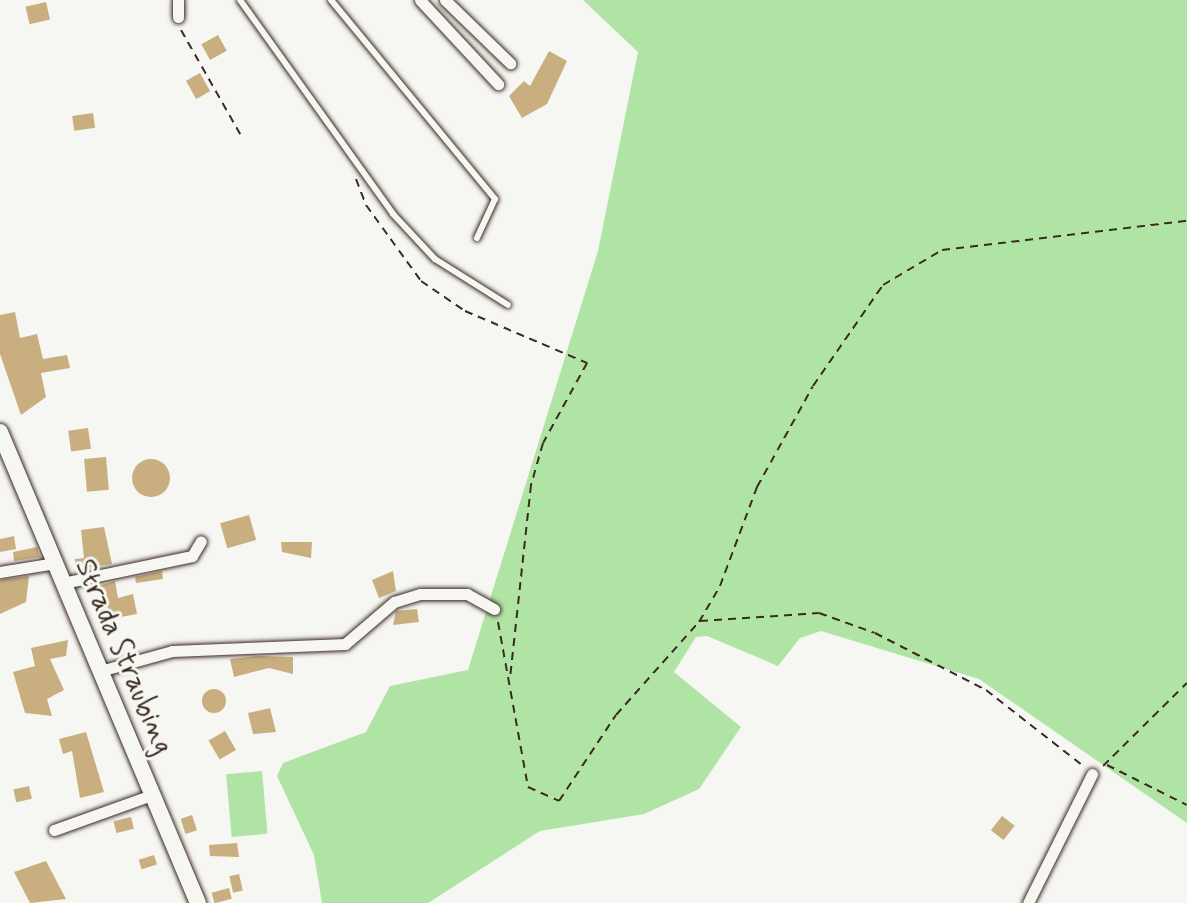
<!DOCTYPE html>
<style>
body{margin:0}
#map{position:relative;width:1187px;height:903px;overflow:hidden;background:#f6f6f2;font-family:Mynerve,sans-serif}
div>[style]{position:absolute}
.green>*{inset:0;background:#b0e4a5;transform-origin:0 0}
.building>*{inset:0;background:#c9af80;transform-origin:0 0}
.round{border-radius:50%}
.path>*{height:2px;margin-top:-1px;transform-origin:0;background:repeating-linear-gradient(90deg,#3b2a1e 0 8px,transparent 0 14px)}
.roads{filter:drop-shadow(0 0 2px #3b2a1e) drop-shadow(0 0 2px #3b2a1e)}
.lane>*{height:6px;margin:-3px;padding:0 3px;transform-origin:3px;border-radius:3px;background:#f6f6f2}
.street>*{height:11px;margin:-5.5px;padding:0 5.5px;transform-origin:5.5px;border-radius:5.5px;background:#f6f6f2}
.secondary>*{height:16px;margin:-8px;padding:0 8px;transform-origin:8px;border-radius:8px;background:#f6f6f2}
span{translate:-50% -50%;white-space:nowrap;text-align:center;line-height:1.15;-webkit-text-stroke:6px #f6f6f2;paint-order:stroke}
.street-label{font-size:28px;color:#3b2a1e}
</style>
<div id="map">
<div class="green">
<div style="clip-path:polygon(583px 0,1187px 0,1187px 823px,979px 679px,821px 631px,800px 638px,778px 666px,707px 636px,696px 637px,674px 672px,741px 727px,699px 789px,644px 814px,540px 831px,428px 903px,322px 903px,314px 855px,277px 776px,283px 763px,366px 732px,390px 686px,468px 670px,598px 251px,638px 52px)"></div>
<div style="left:262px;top:771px;width:63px;height:36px;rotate:85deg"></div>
</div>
<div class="building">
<div style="left:46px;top:2px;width:18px;height:21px;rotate:77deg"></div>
<div style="left:218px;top:35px;width:18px;height:19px;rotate:61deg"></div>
<div style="clip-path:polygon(549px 51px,567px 61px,547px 104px,522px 118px,509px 96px,524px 81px,530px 86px)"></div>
<div style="left:200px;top:73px;width:21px;height:16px;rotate:61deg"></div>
<div style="left:93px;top:113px;width:15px;height:21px;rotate:82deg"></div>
<div style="clip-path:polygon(15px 312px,20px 338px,37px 334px,43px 359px,67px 355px,70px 368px,41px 373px,46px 397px,21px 415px,0 354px,0 315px)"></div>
<div style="left:88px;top:428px;width:21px;height:20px;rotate:82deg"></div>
<div style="left:106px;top:457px;width:33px;height:22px;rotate:85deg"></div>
<div class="round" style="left:132px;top:459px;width:38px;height:38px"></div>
<div style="left:249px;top:515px;width:26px;height:30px;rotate:74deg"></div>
<div style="clip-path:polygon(104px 527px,112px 564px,76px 569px,75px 559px,84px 558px,81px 530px)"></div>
<div style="clip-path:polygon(14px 536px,16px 549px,0 552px,0 539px)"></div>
<div style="clip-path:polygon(281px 542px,312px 542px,311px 558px,282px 552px)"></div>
<div style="clip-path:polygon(37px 547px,40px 557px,14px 561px,13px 552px)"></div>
<div style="clip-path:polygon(162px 571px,163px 579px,136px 583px,135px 577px)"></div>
<div style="clip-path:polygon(393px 571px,396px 591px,379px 598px,372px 580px)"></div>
<div style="clip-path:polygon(29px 576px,26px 602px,0 614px,0 580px)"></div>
<div style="clip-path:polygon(115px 581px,118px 598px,133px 594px,137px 614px,110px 619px,104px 591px,85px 590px)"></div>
<div style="clip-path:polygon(417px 609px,419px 622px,393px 625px,396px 611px)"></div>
<div style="clip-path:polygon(68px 640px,66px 656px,50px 659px,64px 690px,47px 699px,52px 716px,25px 713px,13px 672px,35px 666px,31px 648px)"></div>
<div style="clip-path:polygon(258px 656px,293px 657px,293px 674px,269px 668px,234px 677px,230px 659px)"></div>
<div class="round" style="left:202px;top:689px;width:24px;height:24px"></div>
<div style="clip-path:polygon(270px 708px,276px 732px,253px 734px,248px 713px)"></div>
<div style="left:225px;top:731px;width:22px;height:19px;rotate:60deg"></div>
<div style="clip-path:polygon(86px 732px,104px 792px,80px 798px,72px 751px,63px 754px,59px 739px)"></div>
<div style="left:29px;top:786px;width:13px;height:16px;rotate:77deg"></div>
<div style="left:192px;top:815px;width:16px;height:12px;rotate:72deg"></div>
<div style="left:1002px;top:816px;width:16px;height:18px;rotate:38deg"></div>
<div style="left:131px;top:817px;width:12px;height:18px;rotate:76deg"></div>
<div style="clip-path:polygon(237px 843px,239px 857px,210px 856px,209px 845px)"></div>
<div style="left:154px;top:855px;width:10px;height:16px;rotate:73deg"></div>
<div style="clip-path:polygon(46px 861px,66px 899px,30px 903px,14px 872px)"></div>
<div style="left:239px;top:874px;width:17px;height:10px;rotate:77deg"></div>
<div style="left:229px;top:888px;width:11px;height:18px;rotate:75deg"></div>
</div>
<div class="path">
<div style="left:181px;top:30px;width:120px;rotate:60.4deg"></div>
<div style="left:356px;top:179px;width:28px;rotate:69deg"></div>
<div style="left:366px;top:205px;width:94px;rotate:54.1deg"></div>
<div style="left:421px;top:281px;width:53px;rotate:34.3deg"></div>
<div style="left:465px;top:311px;width:133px;rotate:23.1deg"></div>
<div style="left:587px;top:363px;width:91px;rotate:118.8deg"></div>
<div style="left:543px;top:443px;width:44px;rotate:105.9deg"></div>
<div style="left:531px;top:485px;width:194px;rotate:96.2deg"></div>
<div style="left:700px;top:621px;width:119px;rotate:-3.8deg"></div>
<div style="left:819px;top:613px;width:59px;rotate:19.7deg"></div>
<div style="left:875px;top:633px;width:125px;rotate:27.2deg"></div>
<div style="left:986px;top:690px;width:122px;rotate:38deg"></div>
<div style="left:498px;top:622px;width:168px;rotate:79.7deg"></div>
<div style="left:528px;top:787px;width:34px;rotate:24deg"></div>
<div style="left:559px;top:801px;width:103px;rotate:-56.5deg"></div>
<div style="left:616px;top:715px;width:125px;rotate:-48.3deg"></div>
<div style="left:699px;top:622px;width:42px;rotate:-59.7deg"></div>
<div style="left:720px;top:586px;width:106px;rotate:-69.5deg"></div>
<div style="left:757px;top:487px;width:115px;rotate:-61deg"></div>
<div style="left:813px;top:386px;width:123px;rotate:-55.3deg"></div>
<div style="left:883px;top:285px;width:69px;rotate:-30.7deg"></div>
<div style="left:942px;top:250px;width:247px;rotate:-6.8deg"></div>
<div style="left:1107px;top:765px;width:89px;rotate:26.6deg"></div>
<div style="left:1103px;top:766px;width:118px;rotate:-44.7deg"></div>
</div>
<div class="roads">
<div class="lane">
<div style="left:240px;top:0;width:263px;rotate:54.4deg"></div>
<div style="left:393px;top:214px;width:62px;rotate:47deg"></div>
<div style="left:435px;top:259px;width:86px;rotate:32.2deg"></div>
<div style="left:331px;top:0;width:258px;rotate:50.5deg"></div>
<div style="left:495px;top:199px;width:43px;rotate:114.8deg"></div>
</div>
<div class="street">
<div style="left:420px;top:0;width:115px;rotate:47.1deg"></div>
<div style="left:445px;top:0;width:91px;rotate:44.1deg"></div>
<div style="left:178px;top:17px;width:17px;rotate:-90deg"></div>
<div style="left:0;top:572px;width:56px;rotate:-9.3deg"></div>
<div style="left:63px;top:583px;width:132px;rotate:-11.8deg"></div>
<div style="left:192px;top:556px;width:17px;rotate:-59deg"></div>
<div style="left:100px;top:671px;width:75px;rotate:-15.5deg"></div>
<div style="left:172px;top:651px;width:173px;rotate:-2.3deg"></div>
<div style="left:345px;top:644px;width:65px;rotate:-40.6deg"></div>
<div style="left:394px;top:602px;width:27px;rotate:-17deg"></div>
<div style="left:420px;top:594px;width:47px"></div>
<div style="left:467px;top:594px;width:31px;rotate:29deg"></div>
<div style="left:54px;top:830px;width:104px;rotate:-19.7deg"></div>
<div style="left:1028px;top:903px;width:144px;rotate:-63.6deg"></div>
</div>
<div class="secondary">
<div style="left:0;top:432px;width:511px;rotate:67.2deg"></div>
</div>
</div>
<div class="street-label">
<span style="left:123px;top:657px;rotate:67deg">Strada Straubing</span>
</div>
</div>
